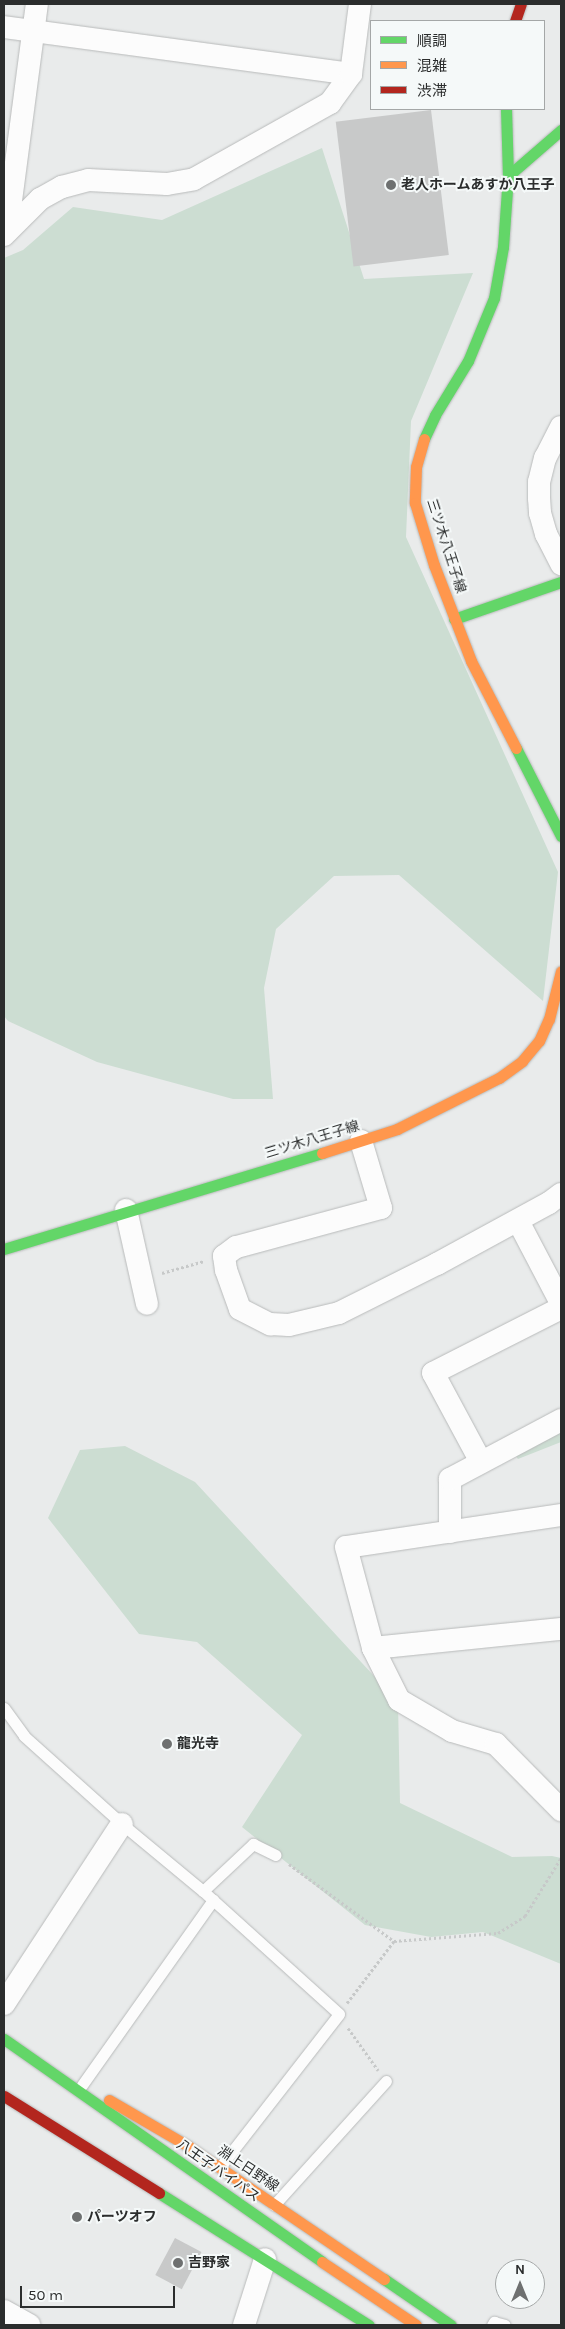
<!DOCTYPE html>
<meta charset="utf-8">
<style>
body{margin:0}
#map{position:relative;width:565px;height:2329px;overflow:hidden;background:#e9ebeb;font-family:Karla,"Noto Sans JP",sans-serif}
div>[style]{position:absolute}
.green>*{inset:0;background:#ccddd2}
.building>*{inset:0;background:#c8c9c9;transform-origin:0 0}
.path>*{height:3px;margin-top:-1.5px;transform-origin:0;background:repeating-linear-gradient(90deg,#c7c9c9 0 2.5px,transparent 0 5px)}
.roads{filter:drop-shadow(0 0 1px #b8baba) drop-shadow(0 0 1px #b8baba)}
.lane>*{height:11px;margin:-5.5px;padding:0 5.5px;transform-origin:5.5px;border-radius:5.5px;background:#fcfcfc}
.street>*{height:22px;margin:-11px;padding:0 11px;transform-origin:11px;border-radius:11px;background:#fcfcfc}
.fast>*{height:11px;margin:-5.5px;padding:0 5.5px;transform-origin:5.5px;border-radius:5.5px;background:#63d668}
.slow>*{height:11px;margin:-5.5px;padding:0 5.5px;transform-origin:5.5px;border-radius:5.5px;background:#ff974d}
.jam>*{height:11px;margin:-5.5px;padding:0 5.5px;transform-origin:5.5px;border-radius:5.5px;background:#b3261e}
.dots>*{width:14px;height:14px;translate:-50% -50%;box-sizing:border-box;border:2px solid #f5f9f9;border-radius:50%}
span{translate:-50% -50%;white-space:nowrap;text-align:center;line-height:1.15;-webkit-text-stroke:4px #f5f9f9;paint-order:stroke}
.poi-label{font-size:14px;color:#2b2d2d;font-weight:700}
.left{translate:0 -50%;text-align:left}
.street-label{font-size:14px;color:#2b2d2d}
.frame{position:absolute;inset:0;border:5px solid #2b2d2d;pointer-events:none}
.legend{position:absolute;left:370px;top:20px;width:175px;height:90px;box-sizing:border-box;background:#f5f9f9;border:1px solid #a4a7a7;margin:0;padding:6px 9px;list-style:none;font-size:15px;color:#2b2d2d}
.legend li{display:flex;align-items:center;gap:10px;height:25px}
.legend b{width:25px;border:1px solid #a4a7a7}
.north{position:absolute;left:495px;top:2259px;width:50px;height:50px;box-sizing:border-box;background:#f5f9f9;border:1px solid #a4a7a7;border-radius:50%;rotate:0deg;font-size:14px;font-weight:700;line-height:20px;text-align:center;color:#2b2d2d}
.north::after{content:'';display:block;margin:auto;width:18px;height:22px;background:#6e7070;clip-path:polygon(50% 0,100% 100%,50% 72%,0 100%)}
.scale{position:absolute;left:20px;top:2286px;width:155px;height:22px;box-sizing:border-box;border:2px solid #2b2d2d;border-top:0;padding-left:6px;font-size:15px;line-height:18px;white-space:nowrap;color:#2b2d2d;-webkit-text-stroke:4px #f5f9f9;paint-order:stroke}
</style>
<div id="map">
<div class="green">
<div style="clip-path:polygon(322px 148px,364px 279px,473px 273px,411px 421px,406px 537px,558px 872px,543px 1001px,399px 875px,334px 876px,276px 929px,264px 988px,273px 1099px,233px 1099px,97px 1062px,8px 1021px,4px 1016px,4px 258px,23px 250px,73px 207px,162px 220px)"></div>
<div style="clip-path:polygon(561px 1420px,561px 1442px,518px 1459px,509px 1448px)"></div>
<div style="clip-path:polygon(125px 1446px,195px 1482px,398px 1702px,400px 1803px,512px 1857px,552px 1856px,561px 1858px,561px 1964px,483px 1932px,431px 1937px,365px 1925px,242px 1827px,302px 1735px,197px 1642px,139px 1634px,48px 1518px,80px 1450px)"></div>
</div>
<div class="building">
<div style="left:431px;top:110px;width:146px;height:96px;rotate:83deg"></div>
<div style="left:175px;top:2238px;width:30px;height:42px;rotate:28deg"></div>
</div>
<div class="path">
<div style="left:162px;top:1273px;width:44px;rotate:-15.9deg"></div>
<div style="left:289px;top:1864px;width:130px;rotate:36.3deg"></div>
<div style="left:394px;top:1941px;width:104px;rotate:-4.4deg"></div>
<div style="left:498px;top:1933px;width:32px;rotate:-32deg"></div>
<div style="left:525px;top:1916px;width:68px;rotate:-58.2deg"></div>
<div style="left:347px;top:2003px;width:78px;rotate:-52.8deg"></div>
<div style="left:348px;top:2028px;width:52px;rotate:54.5deg"></div>
</div>
<div class="roads">
<div class="lane">
<div style="left:4px;top:1708px;width:34px;rotate:54deg"></div>
<div style="left:24px;top:1736px;width:132px;rotate:41.9deg"></div>
<div style="left:122px;top:1824px;width:105px;rotate:39.6deg"></div>
<div style="left:203px;top:1891px;width:69px;rotate:-43.2deg"></div>
<div style="left:253px;top:1844px;width:25px;rotate:26deg"></div>
<div style="left:203px;top:1891px;width:183px;rotate:42.1deg"></div>
<div style="left:339px;top:2014px;width:194px;rotate:127.9deg"></div>
<div style="left:82px;top:2085px;width:227px;rotate:-54.7deg"></div>
<div style="left:274px;top:2205px;width:167px;rotate:-47.9deg"></div>
<div style="left:492px;top:2325px;width:4px;rotate:-56deg"></div>
<div style="left:494px;top:2322px;width:11px;rotate:15deg"></div>
</div>
<div class="street">
<div style="left:4px;top:27px;width:350px;rotate:7.7deg"></div>
<div style="left:7px;top:231px;width:229px;rotate:-82.5deg"></div>
<div style="left:4px;top:235px;width:51px;rotate:-45deg"></div>
<div style="left:40px;top:199px;width:25px;rotate:-29deg"></div>
<div style="left:62px;top:187px;width:27px;rotate:-15deg"></div>
<div style="left:88px;top:180px;width:79px;rotate:2.9deg"></div>
<div style="left:167px;top:184px;width:27px;rotate:-10deg"></div>
<div style="left:194px;top:179px;width:156px;rotate:-29.2deg"></div>
<div style="left:330px;top:103px;width:36px;rotate:-54deg"></div>
<div style="left:351px;top:74px;width:71px;rotate:-82.7deg"></div>
<div style="left:561px;top:427px;width:35px;rotate:117deg"></div>
<div style="left:545px;top:458px;width:25px;rotate:104deg"></div>
<div style="left:539px;top:482px;width:16px;rotate:90deg"></div>
<div style="left:539px;top:498px;width:15px;rotate:86deg"></div>
<div style="left:540px;top:513px;width:22px;rotate:74deg"></div>
<div style="left:546px;top:534px;width:34px;rotate:63deg"></div>
<div style="left:361px;top:1141px;width:70px;rotate:73.4deg"></div>
<div style="left:381px;top:1208px;width:150px;rotate:164.9deg"></div>
<div style="left:236px;top:1247px;width:15px;rotate:143deg"></div>
<div style="left:224px;top:1256px;width:14px;rotate:82deg"></div>
<div style="left:226px;top:1270px;width:41px;rotate:70.3deg"></div>
<div style="left:240px;top:1309px;width:34px;rotate:27deg"></div>
<div style="left:270px;top:1324px;width:19px;rotate:3deg"></div>
<div style="left:289px;top:1325px;width:51px;rotate:-13.5deg"></div>
<div style="left:339px;top:1313px;width:110px;rotate:-26.6deg"></div>
<div style="left:437px;top:1264px;width:128px;rotate:-28.6deg"></div>
<div style="left:549px;top:1203px;width:15px;rotate:-37deg"></div>
<div style="left:126px;top:1210px;width:96px;rotate:77.4deg"></div>
<div style="left:518px;top:1221px;width:93px;rotate:62.3deg"></div>
<div style="left:481px;top:1462px;width:101px;rotate:-118.3deg"></div>
<div style="left:433px;top:1373px;width:144px;rotate:-26.9deg"></div>
<div style="left:561px;top:1515px;width:217px;rotate:171.5deg"></div>
<div style="left:346px;top:1547px;width:105px;rotate:75deg"></div>
<div style="left:373px;top:1648px;width:58px;rotate:63.4deg"></div>
<div style="left:399px;top:1700px;width:61px;rotate:30.3deg"></div>
<div style="left:452px;top:1731px;width:46px;rotate:16.5deg"></div>
<div style="left:496px;top:1744px;width:93px;rotate:45.4deg"></div>
<div style="left:450px;top:1532px;width:53px;rotate:-90deg"></div>
<div style="left:450px;top:1479px;width:126px;rotate:-28deg"></div>
<div style="left:373px;top:1648px;width:189px;rotate:-5.8deg"></div>
<div style="left:4px;top:2004px;width:215px;rotate:-56.8deg"></div>
<div style="left:4px;top:2311px;width:29px;rotate:29deg"></div>
<div style="left:244px;top:2325px;width:69px;rotate:-72.3deg"></div>
</div>
<div class="fast">
<div style="left:508px;top:176px;width:70px;rotate:-41deg"></div>
<div style="left:424px;top:439px;width:26px;rotate:-65deg"></div>
<div style="left:435px;top:415px;width:63px;rotate:-58.6deg"></div>
<div style="left:468px;top:361px;width:68px;rotate:-67.6deg"></div>
<div style="left:494px;top:298px;width:52px;rotate:-80deg"></div>
<div style="left:503px;top:247px;width:71px;rotate:-86deg"></div>
<div style="left:508px;top:176px;width:67px;rotate:-91.7deg"></div>
<div style="left:454px;top:619px;width:113px;rotate:-19.1deg"></div>
<div style="left:516px;top:748px;width:99px;rotate:62.9deg"></div>
<div style="left:4px;top:1249px;width:332px;rotate:-16.8deg"></div>
<div style="left:4px;top:2039px;width:388px;rotate:35deg"></div>
<div style="left:159px;top:2193px;width:248px;rotate:32.2deg"></div>
<div style="left:384px;top:2279px;width:81px;rotate:34.5deg"></div>
</div>
<div class="slow">
<div style="left:424px;top:439px;width:29px;rotate:106deg"></div>
<div style="left:416px;top:467px;width:36px;rotate:92deg"></div>
<div style="left:415px;top:503px;width:65px;rotate:73deg"></div>
<div style="left:434px;top:565px;width:103px;rotate:68.9deg"></div>
<div style="left:471px;top:661px;width:98px;rotate:62.7deg"></div>
<div style="left:322px;top:1153px;width:79px;rotate:-17.7deg"></div>
<div style="left:397px;top:1129px;width:114px;rotate:-26.6deg"></div>
<div style="left:499px;top:1078px;width:29px;rotate:-36deg"></div>
<div style="left:522px;top:1061px;width:26px;rotate:-50deg"></div>
<div style="left:539px;top:1041px;width:24px;rotate:-66deg"></div>
<div style="left:549px;top:1019px;width:49px;rotate:-76deg"></div>
<div style="left:109px;top:2100px;width:91px;rotate:30.2deg"></div>
<div style="left:188px;top:2146px;width:237px;rotate:34.2deg"></div>
<div style="left:322px;top:2262px;width:113px;rotate:33.8deg"></div>
</div>
<div class="jam">
<div style="left:515px;top:21px;width:18px;rotate:-71deg"></div>
<div style="left:4px;top:2096px;width:183px;rotate:32deg"></div>
</div>
</div>
<div class="dots">
<div style="left:391px;top:185px;background:#6e7070"></div>
<div style="left:167px;top:1744px;background:#6e7070"></div>
<div style="left:77px;top:2217px;background:#6e7070"></div>
<div style="left:178px;top:2263px;background:#6e7070"></div>
</div>
<div class="poi-label">
<span class="left" style="left:401px;top:185px">老人ホームあすか八王子</span>
<span class="left" style="left:177px;top:1744px">龍光寺</span>
<span class="left" style="left:87px;top:2217px">パーツオフ</span>
<span class="left" style="left:188px;top:2263px">吉野家</span>
</div>
<div class="street-label">
<span style="left:446px;top:546px;rotate:72deg">三ツ木八王子線</span>
<span style="left:312px;top:1140px;rotate:-17deg">三ツ木八王子線</span>
<span style="left:248px;top:2169px;rotate:34deg">淵上日野線</span>
<span style="left:218px;top:2171px;rotate:35deg">八王子バイパス</span>
</div>
<div class="frame"></div>
<ul class="legend">
<li><b style="height:6px;background:#63d668"></b>順調</li>
<li><b style="height:6px;background:#ff974d"></b>混雑</li>
<li><b style="height:6px;background:#b3261e"></b>渋滞</li>
</ul>
<div class="north">N</div>
<div class="scale">50 m</div>
</div>
